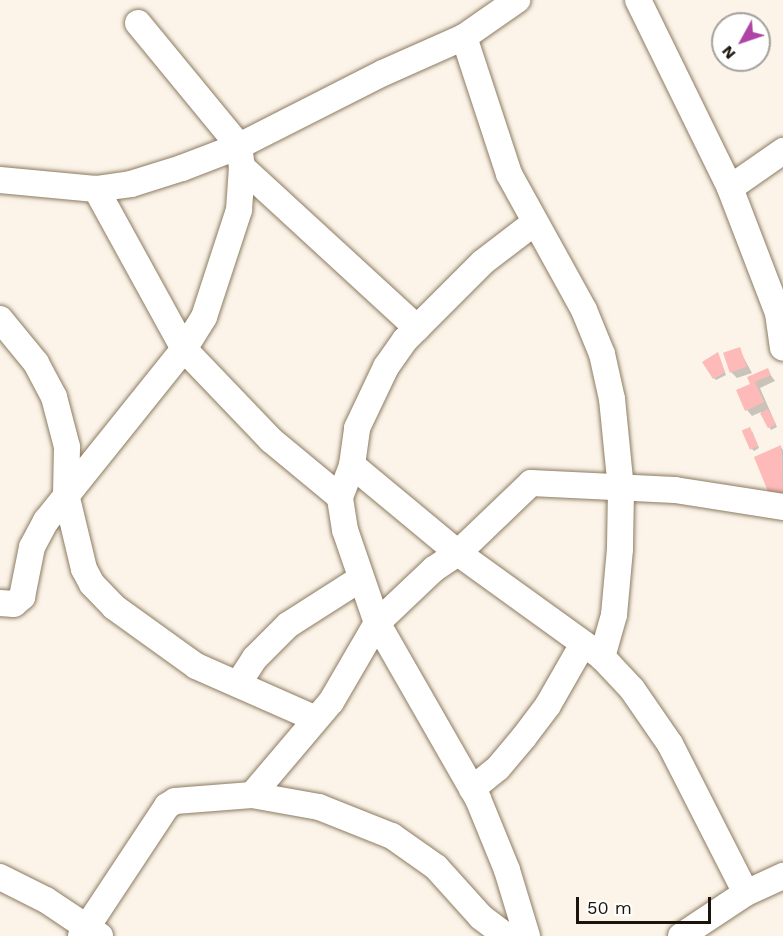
<!DOCTYPE html>
<style>
body{margin:0}
#map{position:relative;width:783px;height:936px;overflow:hidden;background:#fcf4e9;font-family:"Work Sans",sans-serif}
div>[style]{position:absolute}
.shadow>*{inset:0;background:#0003}
.building>*{inset:0;background:#fdbab9;transform-origin:0 0}
.roads{filter:drop-shadow(0 0 2px #8c7b61) drop-shadow(0 0 2px #8c7b61)}
.minor>*{height:26px;margin:-13px;padding:0 13px;transform-origin:13px;border-radius:13px;background:#fff}
span{translate:-50% -50%;white-space:nowrap;text-align:center;line-height:1.15;-webkit-text-stroke:6px #fff;paint-order:stroke}
.north{position:absolute;left:711px;top:12px;width:60px;height:60px;box-sizing:border-box;background:#fff;border:2px solid #a4a19d;border-radius:50%;rotate:230deg;font-size:16px;font-weight:700;line-height:24px;text-align:center;color:#1b140a}
.north::after{content:'';display:block;margin:auto;width:21px;height:27px;background:#ae44a5;clip-path:polygon(50% 0,100% 100%,50% 72%,0 100%)}
.scale{position:absolute;left:576px;top:897px;width:135px;height:27px;box-sizing:border-box;border:3px solid #1b140a;border-top:0;padding-left:8px;font-size:18px;line-height:21px;white-space:nowrap;color:#1b140a;-webkit-text-stroke:4px #fff;paint-order:stroke}
</style>
<div id="map">
<div class="shadow">
<div style="clip-path:polygon(739px 349px,752px 373px,737px 378px,731px 372px)"></div>
<div style="clip-path:polygon(718px 354px,726px 375px,716px 380px,714px 378px)"></div>
<div style="clip-path:polygon(767px 370px,775px 381px,760px 388px,777px 427px,771px 430px,761px 412px,752px 416px,747px 410px,752px 385px,749px 378px)"></div>
<div style="clip-path:polygon(752px 431px,759px 448px,754px 451px,751px 448px)"></div>
<div style="clip-path:polygon(781px 447px,783px 450px,783px 512px)"></div>
</div>
<div class="building">
<div style="left:740px;top:347px;width:21px;height:18px;rotate:71deg"></div>
<div style="clip-path:polygon(718px 352px,725px 372px,713px 379px,702px 362px)"></div>
<div style="clip-path:polygon(768px 368px,771px 375px,755px 382px,764px 402px,745px 411px,736px 390px,750px 384px,747px 377px)"></div>
<div style="left:768px;top:409px;width:17px;height:9px;rotate:62deg"></div>
<div style="left:750px;top:427px;width:21px;height:9px;rotate:67deg"></div>
<div style="clip-path:polygon(781px 445px,783px 501px,773px 504px,754px 457px)"></div>
</div>
<div class="roads">
<div class="minor">
<div style="left:638px;top:0;width:209px;rotate:63.9deg"></div>
<div style="left:730px;top:188px;width:134px;rotate:69deg"></div>
<div style="left:778px;top:313px;width:35px;rotate:82deg"></div>
<div style="left:138px;top:23px;width:159px;rotate:50.6deg"></div>
<div style="left:239px;top:146px;width:21px;rotate:82deg"></div>
<div style="left:242px;top:167px;width:238px;rotate:42.6deg"></div>
<div style="left:464px;top:37px;width:144px;rotate:71.8deg"></div>
<div style="left:509px;top:174px;width:155px;rotate:61.1deg"></div>
<div style="left:584px;top:310px;width:48px;rotate:67.8deg"></div>
<div style="left:602px;top:354px;width:46px;rotate:77.5deg"></div>
<div style="left:612px;top:399px;width:90px;rotate:84.3deg"></div>
<div style="left:621px;top:489px;width:60px;rotate:91deg"></div>
<div style="left:620px;top:549px;width:66px;rotate:95.2deg"></div>
<div style="left:614px;top:615px;width:44px;rotate:105.9deg"></div>
<div style="left:0;top:180px;width:96px;rotate:5.4deg"></div>
<div style="left:96px;top:189px;width:35px;rotate:-8deg"></div>
<div style="left:131px;top:184px;width:53px;rotate:-17.4deg"></div>
<div style="left:182px;top:168px;width:61px;rotate:-21.1deg"></div>
<div style="left:239px;top:146px;width:161px;rotate:-26.9deg"></div>
<div style="left:383px;top:73px;width:89px;rotate:-24deg"></div>
<div style="left:464px;top:37px;width:65px;rotate:-34.9deg"></div>
<div style="left:730px;top:188px;width:65px;rotate:-34.9deg"></div>
<div style="left:96px;top:189px;width:183px;rotate:61.2deg"></div>
<div style="left:184px;top:349px;width:126px;rotate:46.3deg"></div>
<div style="left:271px;top:440px;width:89px;rotate:39.6deg"></div>
<div style="left:0;top:319px;width:57px;rotate:50.7deg"></div>
<div style="left:36px;top:363px;width:38px;rotate:62deg"></div>
<div style="left:54px;top:397px;width:52px;rotate:75.4deg"></div>
<div style="left:67px;top:447px;width:47px;rotate:91.2deg"></div>
<div style="left:66px;top:494px;width:77px;rotate:76.5deg"></div>
<div style="left:84px;top:569px;width:17px;rotate:62deg"></div>
<div style="left:92px;top:584px;width:32px;rotate:46deg"></div>
<div style="left:114px;top:607px;width:101px;rotate:35.7deg"></div>
<div style="left:196px;top:666px;width:131px;rotate:23.8deg"></div>
<div style="left:352px;top:465px;width:138px;rotate:39.7deg"></div>
<div style="left:458px;top:553px;width:178px;rotate:35.8deg"></div>
<div style="left:602px;top:657px;width:44px;rotate:46.8deg"></div>
<div style="left:632px;top:689px;width:67px;rotate:55.4deg"></div>
<div style="left:670px;top:744px;width:167px;rotate:63deg"></div>
<div style="left:0;top:603px;width:14px;rotate:4deg"></div>
<div style="left:14px;top:604px;width:11px;rotate:-41deg"></div>
<div style="left:22px;top:597px;width:51px;rotate:-78.7deg"></div>
<div style="left:32px;top:547px;width:30px;rotate:-62deg"></div>
<div style="left:46px;top:521px;width:221px;rotate:-51.3deg"></div>
<div style="left:184px;top:349px;width:38px;rotate:-58deg"></div>
<div style="left:204px;top:317px;width:113px;rotate:-71.9deg"></div>
<div style="left:239px;top:210px;width:43px;rotate:-86deg"></div>
<div style="left:238px;top:684px;width:31px;rotate:-57deg"></div>
<div style="left:255px;top:658px;width:47px;rotate:-45deg"></div>
<div style="left:288px;top:625px;width:85px;rotate:-32.6deg"></div>
<div style="left:472px;top:789px;width:33px;rotate:-39deg"></div>
<div style="left:498px;top:768px;width:40px;rotate:-50deg"></div>
<div style="left:524px;top:737px;width:40px;rotate:-53deg"></div>
<div style="left:548px;top:705px;width:70px;rotate:-60.2deg"></div>
<div style="left:252px;top:795px;width:122px;rotate:-49.7deg"></div>
<div style="left:331px;top:702px;width:91px;rotate:-59.8deg"></div>
<div style="left:377px;top:623px;width:79px;rotate:-43.5deg"></div>
<div style="left:434px;top:569px;width:29px;rotate:-34deg"></div>
<div style="left:458px;top:553px;width:101px;rotate:-43.8deg"></div>
<div style="left:531px;top:483px;width:144px;rotate:2.8deg"></div>
<div style="left:675px;top:490px;width:109px;rotate:8.9deg"></div>
<div style="left:0;top:877px;width:51px;rotate:26.6deg"></div>
<div style="left:46px;top:900px;width:65px;rotate:33.7deg"></div>
<div style="left:81px;top:936px;width:156px;rotate:-56.5deg"></div>
<div style="left:167px;top:806px;width:9px;rotate:-32deg"></div>
<div style="left:175px;top:801px;width:77px;rotate:-4.5deg"></div>
<div style="left:252px;top:795px;width:68px;rotate:10.2deg"></div>
<div style="left:319px;top:807px;width:79px;rotate:21.7deg"></div>
<div style="left:392px;top:836px;width:54px;rotate:35.2deg"></div>
<div style="left:436px;top:867px;width:67px;rotate:48deg"></div>
<div style="left:481px;top:917px;width:31px;rotate:37deg"></div>
<div style="left:527px;top:936px;width:69px;rotate:-106.9deg"></div>
<div style="left:507px;top:870px;width:77px;rotate:-112.2deg"></div>
<div style="left:478px;top:799px;width:203px;rotate:-119.8deg"></div>
<div style="left:377px;top:623px;width:98px;rotate:-109deg"></div>
<div style="left:345px;top:530px;width:33px;rotate:-99deg"></div>
<div style="left:340px;top:497px;width:34px;rotate:-69deg"></div>
<div style="left:352px;top:465px;width:37px;rotate:-82deg"></div>
<div style="left:357px;top:428px;width:68px;rotate:-64.6deg"></div>
<div style="left:386px;top:367px;width:33px;rotate:-55deg"></div>
<div style="left:405px;top:340px;width:110px;rotate:-45deg"></div>
<div style="left:483px;top:262px;width:64px;rotate:-37.4deg"></div>
<div style="left:681px;top:936px;width:78px;rotate:-33.5deg"></div>
<div style="left:746px;top:893px;width:41px;rotate:-24.7deg"></div>
</div>
</div>
<div class="north">N</div>
<div class="scale">50 m</div>
</div>
